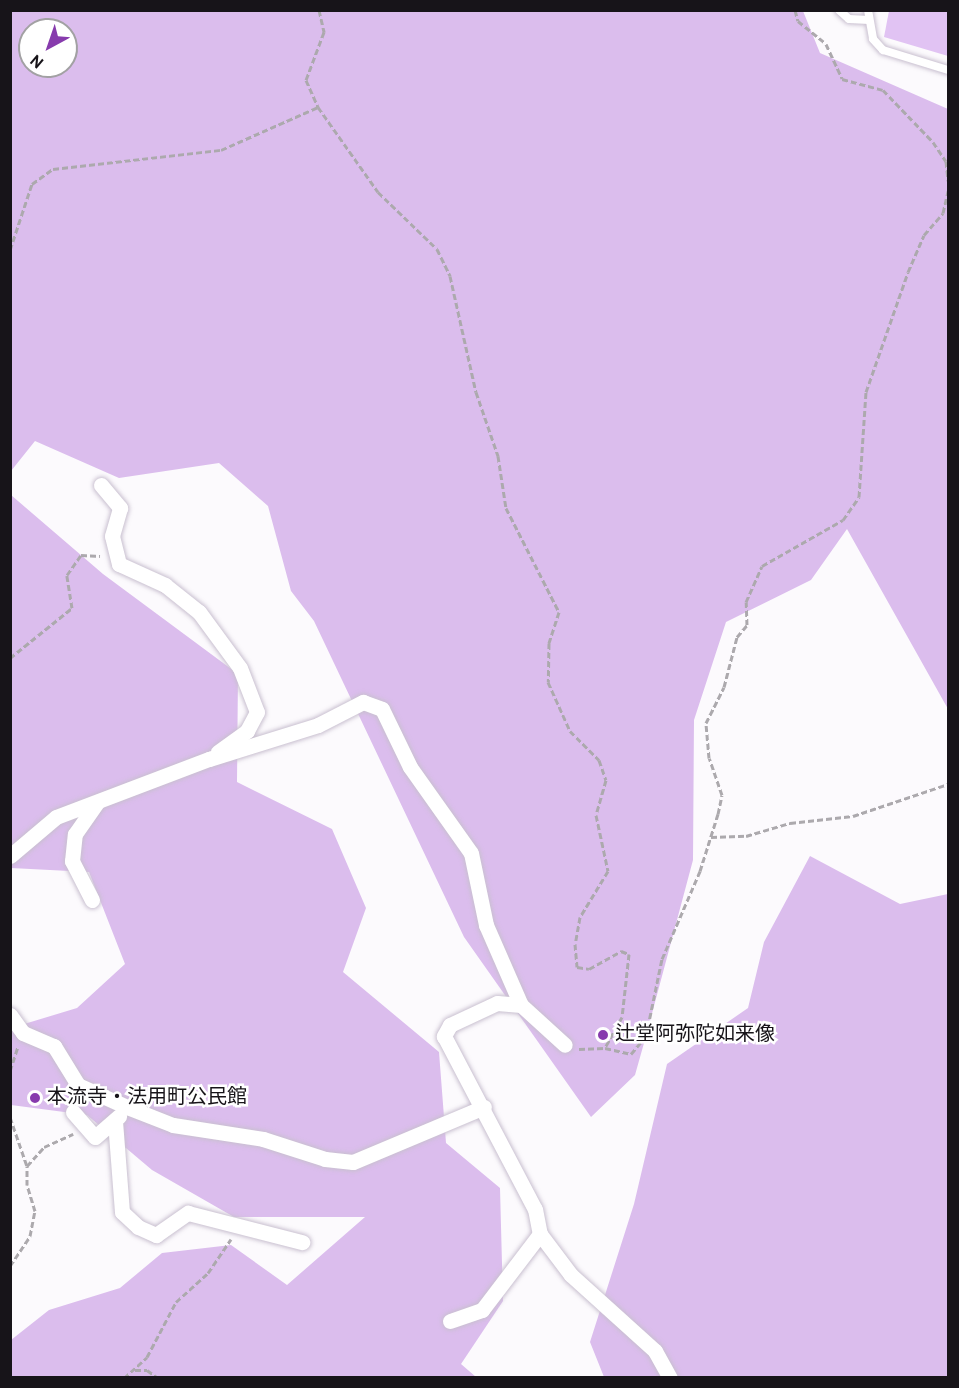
<!DOCTYPE html>
<meta charset="utf-8">
<style>
body{margin:0}
#map{position:relative;width:959px;height:1388px;overflow:hidden;background:#fcfafd;font-family:Overpass,"Noto Sans JP",sans-serif}
div>[style]{position:absolute}
.forest>*{inset:0;background:#dbbded}
.water>*{inset:0;background:#e1c3f3}
.path>*{height:3px;margin-top:-1.5px;transform-origin:0;background:repeating-linear-gradient(90deg,#aca9ad 0 6px,transparent 0 9px)}
.roads{filter:drop-shadow(0 0 2px #c9c0d0) drop-shadow(0 0 2px #c9c0d0)}
.service>*{height:8px;margin:-4px;padding:0 4px;transform-origin:4px;border-radius:4px;background:#fff}
.minor>*{height:15px;margin:-7.5px;padding:0 7.5px;transform-origin:7.5px;border-radius:7.5px;background:#fff}
.dots>*{width:16px;height:16px;translate:-50% -50%;box-sizing:border-box;border:3px solid #fff;border-radius:50%}
span{translate:-50% -50%;white-space:nowrap;text-align:center;line-height:1.15;-webkit-text-stroke:5px #fff;paint-order:stroke}
.poi-label{font-size:20px;color:#171419}
.left{translate:0 -50%;text-align:left}
.frame{position:absolute;inset:0;border:12px solid #171419;pointer-events:none}
.north{position:absolute;left:18px;top:18px;width:60px;height:60px;box-sizing:border-box;background:#fff;border:2px solid #a2a1a3;border-radius:50%;rotate:220deg;font-size:16px;font-weight:700;line-height:24px;text-align:center;color:#171419}
.north::after{content:'';display:block;margin:auto;width:21px;height:27px;background:#873bad;clip-path:polygon(50% 0,100% 100%,50% 72%,0 100%)}
</style>
<div id="map">
<div class="forest">
<div style="clip-path:polygon(evenodd,11px 11px,803px 11px,820px 53px,948px 109px,948px 709px,847px 529px,811px 580px,726px 622px,694px 720px,693px 860px,646px 1036px,635px 1075px,591px 1117px,464px 937px,314px 621px,291px 591px,268px 506px,219px 463px,119px 478px,35px 441px,11px 471px,11px 11px,30px 30px,66px 30px,66px 66px,30px 66px,30px 30px)"></div>
<div style="clip-path:polygon(11px 495px,103px 574px,238px 674px,237px 782px,332px 829px,366px 908px,343px 972px,439px 1052px,446px 1143px,500px 1188px,503px 1301px,461px 1364px,476px 1377px,11px 1377px,11px 1340px,49px 1310px,120px 1288px,162px 1253px,231px 1245px,287px 1285px,365px 1217px,234px 1217px,152px 1170px,87px 1115px,11px 1105px,11px 1028px,77px 1008px,125px 964px,89px 872px,11px 868px)"></div>
<div style="clip-path:polygon(810px 856px,900px 904px,948px 894px,948px 1377px,604px 1377px,590px 1342px,634px 1204px,667px 1064px,748px 1008px,764px 942px)"></div>
</div>
<div class="water">
<div style="clip-path:polygon(889px 11px,948px 11px,948px 56px,884px 37px)"></div>
</div>
<div class="path">
<div style="left:319px;top:10px;width:23px;rotate:77deg"></div>
<div style="left:324px;top:32px;width:51px;rotate:110.6deg"></div>
<div style="left:306px;top:80px;width:30px;rotate:66deg"></div>
<div style="left:318px;top:107px;width:104px;rotate:54.8deg"></div>
<div style="left:378px;top:192px;width:82px;rotate:44deg"></div>
<div style="left:437px;top:249px;width:30px;rotate:64deg"></div>
<div style="left:450px;top:276px;width:119px;rotate:77.4deg"></div>
<div style="left:476px;top:392px;width:68px;rotate:71deg"></div>
<div style="left:498px;top:456px;width:53px;rotate:81.3deg"></div>
<div style="left:506px;top:508px;width:117px;rotate:63deg"></div>
<div style="left:559px;top:612px;width:33px;rotate:108deg"></div>
<div style="left:549px;top:643px;width:39px;rotate:91deg"></div>
<div style="left:548px;top:682px;width:54px;rotate:65.8deg"></div>
<div style="left:570px;top:731px;width:41px;rotate:45deg"></div>
<div style="left:599px;top:760px;width:21px;rotate:71deg"></div>
<div style="left:606px;top:780px;width:36px;rotate:106deg"></div>
<div style="left:596px;top:815px;width:57px;rotate:77.9deg"></div>
<div style="left:608px;top:871px;width:54px;rotate:121.3deg"></div>
<div style="left:580px;top:917px;width:27px;rotate:100deg"></div>
<div style="left:575px;top:944px;width:23px;rotate:85deg"></div>
<div style="left:577px;top:967px;width:12px;rotate:9deg"></div>
<div style="left:589px;top:969px;width:37px;rotate:-29deg"></div>
<div style="left:621px;top:951px;width:9px;rotate:21deg"></div>
<div style="left:629px;top:954px;width:63px;rotate:96.3deg"></div>
<div style="left:622px;top:1017px;width:35px;rotate:119deg"></div>
<div style="left:795px;top:10px;width:11px;rotate:75deg"></div>
<div style="left:798px;top:21px;width:36px;rotate:39deg"></div>
<div style="left:826px;top:44px;width:38px;rotate:65deg"></div>
<div style="left:842px;top:79px;width:42px;rotate:15deg"></div>
<div style="left:883px;top:90px;width:72px;rotate:46.1deg"></div>
<div style="left:933px;top:142px;width:23px;rotate:56deg"></div>
<div style="left:946px;top:161px;width:20px;rotate:84deg"></div>
<div style="left:10px;top:250px;width:70px;rotate:-71.6deg"></div>
<div style="left:32px;top:184px;width:26px;rotate:-36deg"></div>
<div style="left:53px;top:169px;width:169px;rotate:-6.5deg"></div>
<div style="left:221px;top:150px;width:106px;rotate:-23.9deg"></div>
<div style="left:10px;top:658px;width:80px;rotate:-38.9deg"></div>
<div style="left:72px;top:608px;width:33px;rotate:-99deg"></div>
<div style="left:67px;top:575px;width:24px;rotate:-55deg"></div>
<div style="left:81px;top:555px;width:19px;rotate:3deg"></div>
<div style="left:711px;top:837px;width:35px;rotate:-2deg"></div>
<div style="left:746px;top:836px;width:46px;rotate:-16.5deg"></div>
<div style="left:790px;top:823px;width:63px;rotate:-6.3deg"></div>
<div style="left:853px;top:816px;width:100px;rotate:-18.6deg"></div>
<div style="left:579px;top:1049px;width:26px;rotate:-2deg"></div>
<div style="left:605px;top:1048px;width:27px;rotate:13deg"></div>
<div style="left:631px;top:1054px;width:23px;rotate:-50deg"></div>
<div style="left:646px;top:1036px;width:79px;rotate:-78.3deg"></div>
<div style="left:662px;top:959px;width:96px;rotate:-66.6deg"></div>
<div style="left:700px;top:871px;width:60px;rotate:-72.5deg"></div>
<div style="left:718px;top:814px;width:19px;rotate:-78deg"></div>
<div style="left:722px;top:795px;width:39px;rotate:-109deg"></div>
<div style="left:709px;top:758px;width:35px;rotate:-95deg"></div>
<div style="left:706px;top:723px;width:40px;rotate:-63.4deg"></div>
<div style="left:724px;top:687px;width:52px;rotate:-75.4deg"></div>
<div style="left:737px;top:637px;width:16px;rotate:-50deg"></div>
<div style="left:747px;top:625px;width:23px;rotate:-92deg"></div>
<div style="left:746px;top:602px;width:39px;rotate:-66deg"></div>
<div style="left:762px;top:566px;width:93px;rotate:-29.6deg"></div>
<div style="left:843px;top:520px;width:28px;rotate:-55deg"></div>
<div style="left:859px;top:497px;width:105px;rotate:-86.2deg"></div>
<div style="left:866px;top:392px;width:127px;rotate:-70.7deg"></div>
<div style="left:908px;top:272px;width:40px;rotate:-66.6deg"></div>
<div style="left:924px;top:235px;width:29px;rotate:-49deg"></div>
<div style="left:943px;top:213px;width:23px;rotate:-77deg"></div>
<div style="left:10px;top:1071px;width:25px;rotate:-72deg"></div>
<div style="left:10px;top:1117px;width:52px;rotate:70.9deg"></div>
<div style="left:10px;top:1266px;width:36px;rotate:-56deg"></div>
<div style="left:30px;top:1236px;width:25px;rotate:-79deg"></div>
<div style="left:35px;top:1211px;width:27px;rotate:-107deg"></div>
<div style="left:27px;top:1185px;width:19px;rotate:-90deg"></div>
<div style="left:27px;top:1166px;width:25px;rotate:-48deg"></div>
<div style="left:44px;top:1147px;width:32px;rotate:-24deg"></div>
<div style="left:135px;top:1370px;width:12px"></div>
<div style="left:147px;top:1370px;width:14px;rotate:36deg"></div>
<div style="left:124px;top:1378px;width:31px;rotate:-42deg"></div>
<div style="left:147px;top:1357px;width:62px;rotate:-62.2deg"></div>
<div style="left:176px;top:1302px;width:43px;rotate:-42.2deg"></div>
<div style="left:208px;top:1273px;width:41px;rotate:-55.9deg"></div>
</div>
<div class="roads">
<div class="service">
<div style="left:839px;top:10px;width:13px;rotate:42deg"></div>
<div style="left:849px;top:19px;width:20px;rotate:3deg"></div>
<div style="left:868px;top:10px;width:29px;rotate:80deg"></div>
<div style="left:873px;top:39px;width:15px;rotate:48deg"></div>
<div style="left:883px;top:50px;width:68px;rotate:17.1deg"></div>
</div>
<div class="minor">
<div style="left:101px;top:485px;width:30px;rotate:50deg"></div>
<div style="left:120px;top:508px;width:29px;rotate:106deg"></div>
<div style="left:112px;top:536px;width:29px;rotate:76deg"></div>
<div style="left:119px;top:564px;width:51px;rotate:24.5deg"></div>
<div style="left:165px;top:585px;width:43px;rotate:38.5deg"></div>
<div style="left:199px;top:612px;width:69px;rotate:53.8deg"></div>
<div style="left:240px;top:668px;width:47px;rotate:68.9deg"></div>
<div style="left:257px;top:712px;width:21px;rotate:118deg"></div>
<div style="left:247px;top:731px;width:36px;rotate:144deg"></div>
<div style="left:10px;top:856px;width:60px;rotate:-40.3deg"></div>
<div style="left:56px;top:817px;width:164px;rotate:-20.8deg"></div>
<div style="left:209px;top:759px;width:114px;rotate:-17.3deg"></div>
<div style="left:318px;top:725px;width:51px;rotate:-27.1deg"></div>
<div style="left:363px;top:702px;width:20px;rotate:20deg"></div>
<div style="left:382px;top:709px;width:64px;rotate:64.2deg"></div>
<div style="left:410px;top:767px;width:105px;rotate:54.7deg"></div>
<div style="left:471px;top:853px;width:74px;rotate:78.2deg"></div>
<div style="left:486px;top:925px;width:87px;rotate:66.4deg"></div>
<div style="left:521px;top:1005px;width:59px;rotate:42.3deg"></div>
<div style="left:92px;top:900px;width:44px;rotate:-117.1deg"></div>
<div style="left:72px;top:861px;width:27px;rotate:-84deg"></div>
<div style="left:75px;top:834px;width:39px;rotate:-55deg"></div>
<div style="left:521px;top:1005px;width:24px;rotate:-175deg"></div>
<div style="left:497px;top:1003px;width:52px;rotate:154.9deg"></div>
<div style="left:450px;top:1025px;width:13px;rotate:119deg"></div>
<div style="left:444px;top:1036px;width:195px;rotate:62.3deg"></div>
<div style="left:535px;top:1209px;width:25px;rotate:79deg"></div>
<div style="left:540px;top:1234px;width:51px;rotate:52.9deg"></div>
<div style="left:571px;top:1275px;width:113px;rotate:42.1deg"></div>
<div style="left:655px;top:1351px;width:31px;rotate:61deg"></div>
<div style="left:10px;top:1015px;width:22px;rotate:54deg"></div>
<div style="left:23px;top:1033px;width:34px;rotate:23deg"></div>
<div style="left:54px;top:1046px;width:46px;rotate:58.4deg"></div>
<div style="left:78px;top:1085px;width:54px;rotate:24.2deg"></div>
<div style="left:127px;top:1107px;width:49px;rotate:21.4deg"></div>
<div style="left:173px;top:1125px;width:91px;rotate:8.8deg"></div>
<div style="left:263px;top:1139px;width:65px;rotate:17.9deg"></div>
<div style="left:325px;top:1159px;width:28px;rotate:6deg"></div>
<div style="left:353px;top:1162px;width:142px;rotate:-22.8deg"></div>
<div style="left:73px;top:1112px;width:33px;rotate:49deg"></div>
<div style="left:95px;top:1137px;width:32px;rotate:-41deg"></div>
<div style="left:115px;top:1121px;width:91px;rotate:85.6deg"></div>
<div style="left:122px;top:1212px;width:22px;rotate:43deg"></div>
<div style="left:138px;top:1227px;width:20px;rotate:24deg"></div>
<div style="left:156px;top:1235px;width:39px;rotate:-35deg"></div>
<div style="left:188px;top:1213px;width:118px;rotate:14.3deg"></div>
<div style="left:450px;top:1321px;width:34px;rotate:-19deg"></div>
<div style="left:482px;top:1310px;width:96px;rotate:-52.7deg"></div>
</div>
</div>
<div class="dots">
<div style="left:603px;top:1035px;background:#873bad"></div>
<div style="left:35px;top:1098px;background:#873bad"></div>
</div>
<div class="poi-label">
<span class="left" style="left:615px;top:1035px">辻堂阿弥陀如来像</span>
<span class="left" style="left:47px;top:1098px">本流寺・法用町公民館</span>
</div>
<div class="frame"></div>
<div class="north">N</div>
</div>
